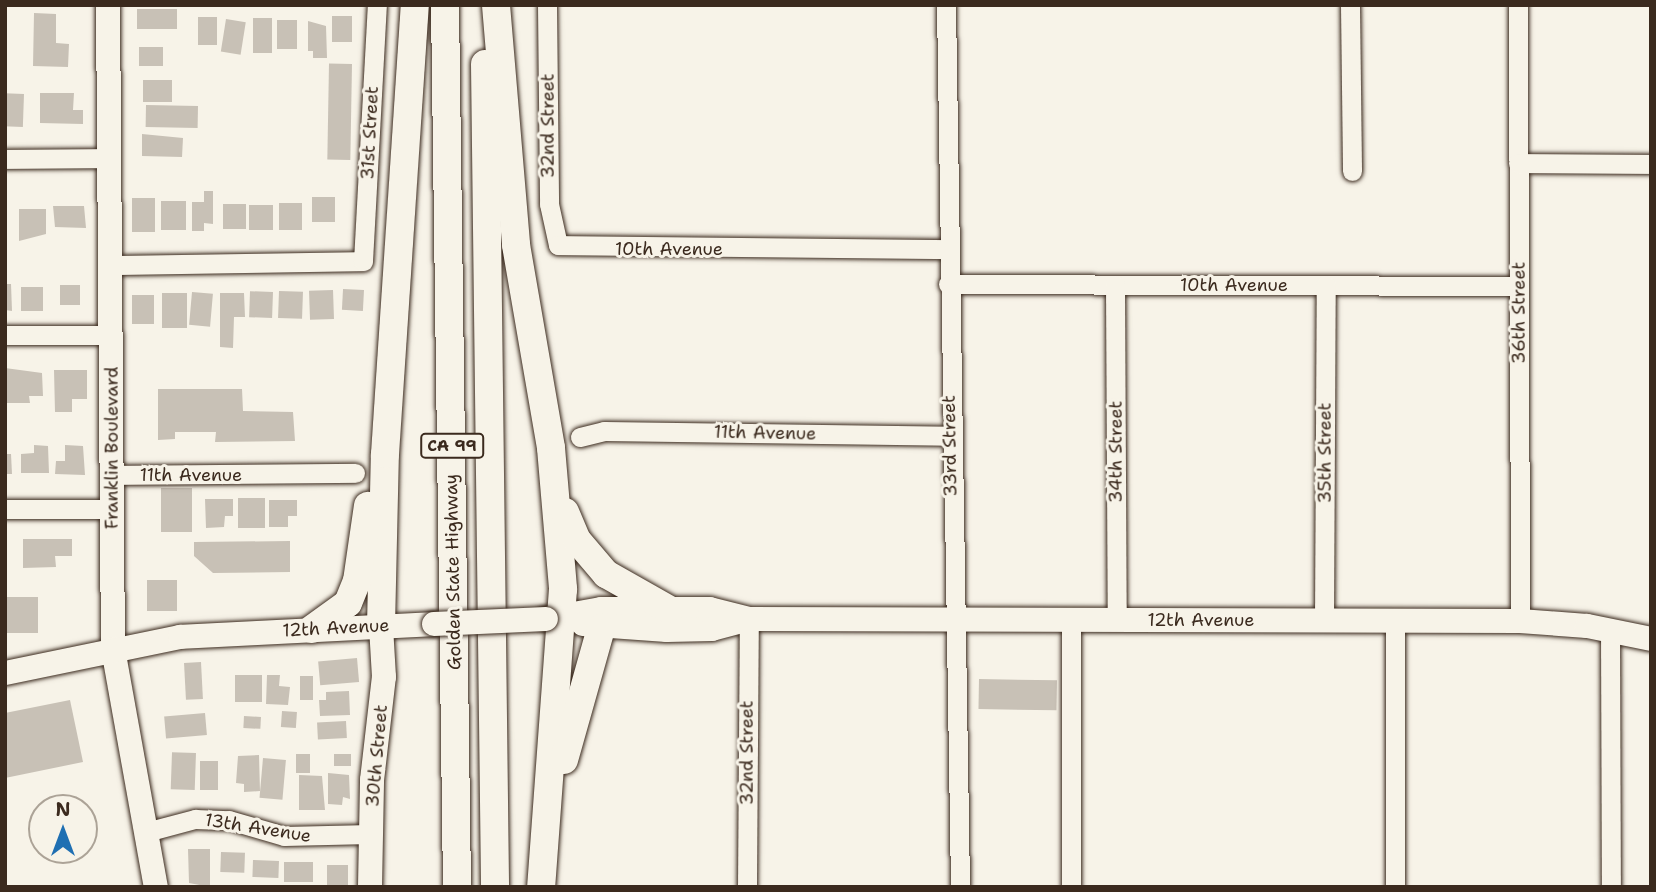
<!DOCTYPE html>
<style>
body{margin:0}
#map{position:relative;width:1656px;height:892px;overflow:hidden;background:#f7f3e8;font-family:"Shantell Sans",sans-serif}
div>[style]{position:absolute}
.building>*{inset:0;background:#c8c1b6;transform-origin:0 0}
.roads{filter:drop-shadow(0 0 2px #3b2a1e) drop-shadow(0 0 2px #3b2a1e)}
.minor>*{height:19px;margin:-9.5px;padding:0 9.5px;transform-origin:9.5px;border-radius:9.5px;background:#f7f3e8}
.major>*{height:24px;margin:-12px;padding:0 12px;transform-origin:12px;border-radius:12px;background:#f7f3e8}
.highway>*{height:28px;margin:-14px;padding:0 14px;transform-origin:14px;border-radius:14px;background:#f7f3e8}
.bridges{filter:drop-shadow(0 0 2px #3b2a1e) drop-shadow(0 0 2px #3b2a1e)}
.major-bridge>*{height:24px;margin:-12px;padding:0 12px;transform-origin:12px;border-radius:12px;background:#f7f3e8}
span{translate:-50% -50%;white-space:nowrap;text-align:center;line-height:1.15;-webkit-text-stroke:6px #f7f3e8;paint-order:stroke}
.shield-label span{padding:2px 5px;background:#f7f3e8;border:2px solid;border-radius:5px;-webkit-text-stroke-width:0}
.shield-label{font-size:16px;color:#3b2a1e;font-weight:700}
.street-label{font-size:18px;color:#3b2a1e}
.frame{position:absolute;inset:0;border:7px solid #3b2a1e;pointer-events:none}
.north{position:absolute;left:28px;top:794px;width:70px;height:70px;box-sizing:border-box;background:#f7f3e8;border:2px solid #aca397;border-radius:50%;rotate:0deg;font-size:19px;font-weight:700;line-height:28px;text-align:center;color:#3b2a1e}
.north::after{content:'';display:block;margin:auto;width:24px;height:32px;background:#1f6fb2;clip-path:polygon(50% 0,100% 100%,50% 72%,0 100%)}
</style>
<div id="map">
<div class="building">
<div style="left:177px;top:9px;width:20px;height:40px;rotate:90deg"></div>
<div style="clip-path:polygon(34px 13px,56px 14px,56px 43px,69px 44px,68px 67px,33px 66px)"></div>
<div style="left:352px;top:16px;width:26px;height:20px;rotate:90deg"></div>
<div style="left:198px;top:17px;width:19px;height:28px"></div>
<div style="left:253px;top:18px;width:19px;height:35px"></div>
<div style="left:226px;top:19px;width:20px;height:33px;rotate:9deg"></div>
<div style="left:277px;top:20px;width:20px;height:29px"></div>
<div style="clip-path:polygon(308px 21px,326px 26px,327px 58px,313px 58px,313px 51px,308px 51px)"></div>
<div style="left:139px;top:47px;width:24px;height:19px"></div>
<div style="left:352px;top:64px;width:96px;height:23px;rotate:91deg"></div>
<div style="left:143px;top:80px;width:29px;height:22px"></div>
<div style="clip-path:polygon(40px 93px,74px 93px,73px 110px,83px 110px,83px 124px,40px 123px)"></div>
<div style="left:24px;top:94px;width:33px;height:19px;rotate:92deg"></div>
<div style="left:146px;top:105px;width:52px;height:22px;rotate:1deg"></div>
<div style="clip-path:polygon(142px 134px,183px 138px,182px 157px,142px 156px)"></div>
<div style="clip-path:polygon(204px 191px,213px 191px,213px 224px,204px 223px,204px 231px,192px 231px,192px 202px,204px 202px)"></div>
<div style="left:312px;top:197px;width:23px;height:25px"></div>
<div style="left:155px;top:198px;width:34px;height:23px;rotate:90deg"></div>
<div style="left:161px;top:201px;width:25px;height:29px"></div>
<div style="left:302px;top:203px;width:27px;height:23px;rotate:90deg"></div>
<div style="left:223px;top:204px;width:23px;height:25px"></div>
<div style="left:249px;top:205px;width:24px;height:25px"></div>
<div style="clip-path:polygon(53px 206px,84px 206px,86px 228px,55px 227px)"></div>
<div style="clip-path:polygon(19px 209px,46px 209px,46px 234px,19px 241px)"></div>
<div style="clip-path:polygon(5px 284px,11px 284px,12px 311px,5px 310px)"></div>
<div style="left:80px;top:285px;width:20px;height:20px;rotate:90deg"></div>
<div style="left:21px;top:287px;width:22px;height:24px"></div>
<div style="left:333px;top:290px;width:29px;height:24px;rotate:88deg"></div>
<div style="left:364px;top:290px;width:21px;height:21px;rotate:93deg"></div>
<div style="left:279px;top:291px;width:24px;height:27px;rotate:2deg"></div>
<div style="left:192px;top:292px;width:21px;height:33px;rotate:5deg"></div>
<div style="left:273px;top:292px;width:26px;height:23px;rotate:92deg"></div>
<div style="left:162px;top:293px;width:25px;height:35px"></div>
<div style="clip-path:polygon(220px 293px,244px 293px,245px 317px,234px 317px,233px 348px,220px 347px)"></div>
<div style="left:132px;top:295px;width:22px;height:29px"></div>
<div style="clip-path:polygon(5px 368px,42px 373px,43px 396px,29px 396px,30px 403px,5px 403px)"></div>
<div style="clip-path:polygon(54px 370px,87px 370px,87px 399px,72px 399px,72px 412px,55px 412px)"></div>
<div style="clip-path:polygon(158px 389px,242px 389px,243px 411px,293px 412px,295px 441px,215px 442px,216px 432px,175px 432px,175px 439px,158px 440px)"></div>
<div style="clip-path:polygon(34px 445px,48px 446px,49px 473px,21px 473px,21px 454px,34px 453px)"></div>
<div style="clip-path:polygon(65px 445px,83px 446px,85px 475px,55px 474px,56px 461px,65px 461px)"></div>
<div style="clip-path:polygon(5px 454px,11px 454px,12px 474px,5px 474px)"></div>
<div style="left:161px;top:488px;width:31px;height:44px"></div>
<div style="left:238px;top:498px;width:27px;height:30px"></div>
<div style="clip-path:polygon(205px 499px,233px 499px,233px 516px,225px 516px,224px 527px,206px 528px)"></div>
<div style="clip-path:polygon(269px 500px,297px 500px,297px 516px,288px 516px,288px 527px,269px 527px)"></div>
<div style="clip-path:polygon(23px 539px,72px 539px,72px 556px,55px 556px,56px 567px,23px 568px)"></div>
<div style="clip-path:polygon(290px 541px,290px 572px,213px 573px,194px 556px,194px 542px)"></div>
<div style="left:147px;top:580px;width:30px;height:31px"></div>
<div style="left:5px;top:597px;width:33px;height:36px"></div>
<div style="left:357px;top:658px;width:24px;height:39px;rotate:85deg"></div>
<div style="left:201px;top:662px;width:37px;height:17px;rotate:87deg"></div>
<div style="left:235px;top:675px;width:27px;height:27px"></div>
<div style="clip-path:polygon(267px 675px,280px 675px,279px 686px,290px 687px,288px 705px,266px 704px)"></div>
<div style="left:300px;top:676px;width:13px;height:24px"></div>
<div style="left:979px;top:679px;width:78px;height:30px;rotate:1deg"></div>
<div style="clip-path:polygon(349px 691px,350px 715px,320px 716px,319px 700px,326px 700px,326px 692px)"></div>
<div style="clip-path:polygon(70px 700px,83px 762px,5px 778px,5px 713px)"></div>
<div style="left:282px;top:711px;width:15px;height:16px;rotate:4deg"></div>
<div style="left:205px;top:713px;width:22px;height:41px;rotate:85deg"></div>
<div style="left:244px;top:716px;width:17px;height:12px;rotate:3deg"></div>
<div style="left:346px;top:721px;width:17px;height:29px;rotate:87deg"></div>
<div style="left:196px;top:753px;width:37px;height:24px;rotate:92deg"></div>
<div style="left:296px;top:754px;width:14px;height:19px"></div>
<div style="left:334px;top:754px;width:17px;height:12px"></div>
<div style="clip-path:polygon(259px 755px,260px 791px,244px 792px,244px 784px,236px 783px,238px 756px)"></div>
<div style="left:263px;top:758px;width:23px;height:40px;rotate:5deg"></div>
<div style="left:200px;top:761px;width:18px;height:29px"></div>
<div style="clip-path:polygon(328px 773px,349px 775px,350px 799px,343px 797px,342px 805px,328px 804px)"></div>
<div style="clip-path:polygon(299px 775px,322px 776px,325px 810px,299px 810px)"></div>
<div style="clip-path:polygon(188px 849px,210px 849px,210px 887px,189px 883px)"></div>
<div style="left:221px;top:852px;width:24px;height:20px;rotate:2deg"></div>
<div style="left:253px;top:860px;width:26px;height:17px;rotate:2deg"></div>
<div style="left:284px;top:862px;width:29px;height:20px"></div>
<div style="left:327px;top:865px;width:21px;height:22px"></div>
</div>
<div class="roads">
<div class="minor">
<div style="left:547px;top:5px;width:199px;rotate:89.4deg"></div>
<div style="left:549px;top:204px;width:42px;rotate:77.6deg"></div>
<div style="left:558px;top:245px;width:390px;rotate:0.6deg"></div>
<div style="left:946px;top:5px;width:882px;rotate:89.09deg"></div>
<div style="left:1350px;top:5px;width:166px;rotate:89.3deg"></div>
<div style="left:1518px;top:5px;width:616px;rotate:89.81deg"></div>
<div style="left:5px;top:159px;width:105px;rotate:-0.5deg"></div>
<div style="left:1518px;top:163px;width:133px;rotate:0.4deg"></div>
<div style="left:111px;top:265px;width:252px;rotate:-0.9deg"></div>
<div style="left:363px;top:261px;width:256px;rotate:-86.9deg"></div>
<div style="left:948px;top:284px;width:571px;rotate:0.2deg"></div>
<div style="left:1115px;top:285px;width:335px;rotate:89.7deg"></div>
<div style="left:5px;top:335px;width:106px"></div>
<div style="left:580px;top:437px;width:25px;rotate:-14deg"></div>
<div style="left:604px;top:431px;width:346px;rotate:0.8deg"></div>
<div style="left:112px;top:475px;width:243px;rotate:-0.5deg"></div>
<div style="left:5px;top:509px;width:107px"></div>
<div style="left:1071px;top:620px;width:267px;rotate:90deg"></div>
<div style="left:1324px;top:621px;width:336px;rotate:-89.7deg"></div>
<div style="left:1610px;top:630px;width:257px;rotate:89.8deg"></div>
<div style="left:146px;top:832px;width:51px;rotate:-14.9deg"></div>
<div style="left:195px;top:819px;width:34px;rotate:2deg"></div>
<div style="left:229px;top:820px;width:57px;rotate:16.2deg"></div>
<div style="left:284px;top:836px;width:87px;rotate:-1.3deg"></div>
<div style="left:747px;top:887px;width:268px;rotate:-89.6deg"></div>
<div style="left:1395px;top:887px;width:266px;rotate:-90deg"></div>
</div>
<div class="major">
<div style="left:108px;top:5px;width:644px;rotate:89.56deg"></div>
<div style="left:113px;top:649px;width:242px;rotate:79.8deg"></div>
<div style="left:546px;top:619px;width:56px;rotate:-10.3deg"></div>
<div style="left:601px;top:609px;width:109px"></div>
<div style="left:710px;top:609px;width:40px;rotate:14.4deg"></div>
<div style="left:749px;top:619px;width:771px;rotate:0.15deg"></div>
<div style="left:1520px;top:621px;width:67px;rotate:4.3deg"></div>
<div style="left:1587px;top:626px;width:65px;rotate:11.5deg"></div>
<div style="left:583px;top:624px;width:84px;rotate:4.1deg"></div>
<div style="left:667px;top:630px;width:45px;rotate:-1.3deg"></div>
<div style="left:712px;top:629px;width:34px;rotate:-15deg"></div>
<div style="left:5px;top:673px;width:179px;rotate:-11.6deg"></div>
<div style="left:180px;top:637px;width:254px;rotate:-2.9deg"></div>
<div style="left:370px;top:887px;width:107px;rotate:-88.9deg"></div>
<div style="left:372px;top:780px;width:104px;rotate:-83.4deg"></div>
<div style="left:384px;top:677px;width:51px;rotate:-93.4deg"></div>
</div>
<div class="highway">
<div style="left:445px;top:5px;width:882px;rotate:89.22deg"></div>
<div style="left:496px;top:5px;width:241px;rotate:85.2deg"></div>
<div style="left:516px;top:245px;width:206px;rotate:80.2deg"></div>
<div style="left:551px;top:448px;width:142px;rotate:85.1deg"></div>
<div style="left:563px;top:589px;width:299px;rotate:94.2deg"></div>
<div style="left:485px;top:64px;width:823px;rotate:89.3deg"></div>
<div style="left:565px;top:512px;width:30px;rotate:67deg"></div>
<div style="left:577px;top:540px;width:45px;rotate:49.5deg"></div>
<div style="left:606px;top:574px;width:71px;rotate:29.4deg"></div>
<div style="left:381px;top:626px;width:172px;rotate:-88.7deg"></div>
<div style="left:385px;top:454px;width:450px;rotate:-86.2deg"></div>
<div style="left:312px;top:629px;width:44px;rotate:-35.8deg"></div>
<div style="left:348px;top:603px;width:24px;rotate:-68deg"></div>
<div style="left:357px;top:581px;width:76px;rotate:-81.7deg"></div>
<div style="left:564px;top:760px;width:137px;rotate:-74.3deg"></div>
</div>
</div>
<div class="bridges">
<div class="major-bridge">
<div style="left:434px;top:624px;width:112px;rotate:-2.6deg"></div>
</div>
</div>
<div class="shield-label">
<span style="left:452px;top:446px">CA 99</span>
</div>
<div class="street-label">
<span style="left:548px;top:126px;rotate:-90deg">32nd Street</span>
<span style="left:370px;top:133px;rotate:-87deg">31st Street</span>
<span style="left:669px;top:249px">10th Avenue</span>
<span style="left:1234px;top:285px">10th Avenue</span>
<span style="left:1519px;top:313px;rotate:-90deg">36th Street</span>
<span style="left:765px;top:433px;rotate:1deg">11th Avenue</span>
<span style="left:950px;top:446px;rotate:-91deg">33rd Street</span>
<span style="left:112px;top:448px;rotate:-90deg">Franklin Boulevard</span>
<span style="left:1116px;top:452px;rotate:-90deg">34th Street</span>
<span style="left:1325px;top:453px;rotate:-90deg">35th Street</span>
<span style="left:191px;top:475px">11th Avenue</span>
<span style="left:453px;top:572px;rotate:-91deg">Golden State Highway</span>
<span style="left:1201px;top:620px">12th Avenue</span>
<span style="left:336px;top:628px;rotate:-3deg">12th Avenue</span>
<span style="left:747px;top:753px;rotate:-90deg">32nd Street</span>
<span style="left:377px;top:756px;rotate:-85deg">30th Street</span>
<span style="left:258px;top:828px;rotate:9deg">13th Avenue</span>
</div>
<div class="frame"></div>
<div class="north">N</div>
</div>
